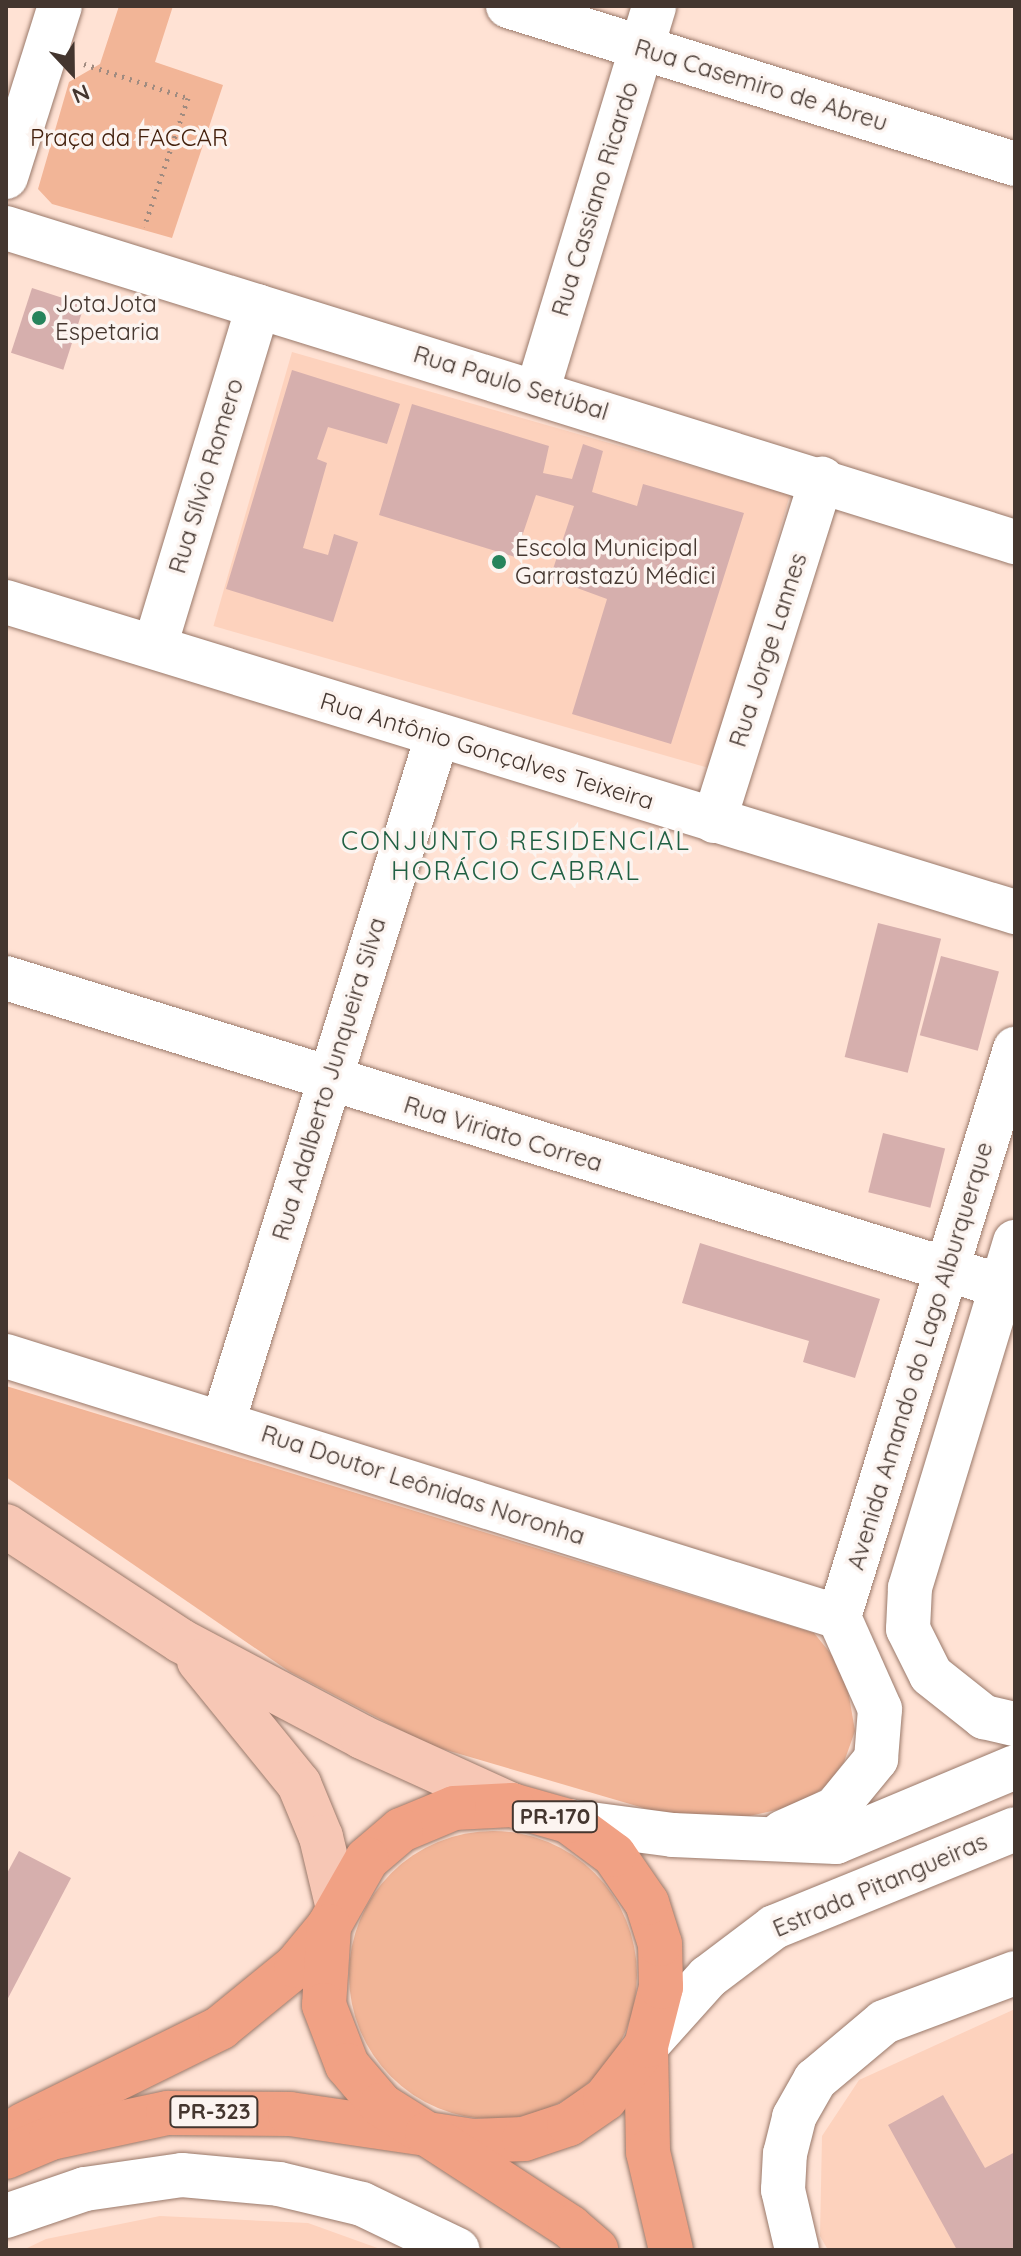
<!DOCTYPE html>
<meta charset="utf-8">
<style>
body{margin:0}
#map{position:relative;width:1021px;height:2256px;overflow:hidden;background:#ffe2d4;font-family:Quicksand,sans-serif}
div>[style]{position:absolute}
.built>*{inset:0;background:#fdd2bd;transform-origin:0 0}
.green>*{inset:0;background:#f2b597}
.round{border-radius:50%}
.building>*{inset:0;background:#d6afad;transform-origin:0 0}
.path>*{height:5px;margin-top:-2.5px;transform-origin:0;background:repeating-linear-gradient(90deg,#a08b80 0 2px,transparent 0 8px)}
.roads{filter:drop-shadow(0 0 2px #9a796a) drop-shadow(0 0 2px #9a796a)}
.minor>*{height:44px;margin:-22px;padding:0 22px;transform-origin:22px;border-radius:22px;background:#fff}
.major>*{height:44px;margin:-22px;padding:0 22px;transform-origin:22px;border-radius:22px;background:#f7c7b5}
.highway>*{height:44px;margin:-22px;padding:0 22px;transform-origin:22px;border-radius:22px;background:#f1a184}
.dots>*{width:22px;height:22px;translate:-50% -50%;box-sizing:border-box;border:4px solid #fcf4f0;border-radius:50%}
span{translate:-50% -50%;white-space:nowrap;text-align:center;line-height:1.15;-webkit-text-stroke:7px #fcf4f0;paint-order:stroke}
.shield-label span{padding:2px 6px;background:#fcf4f0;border:2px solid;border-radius:6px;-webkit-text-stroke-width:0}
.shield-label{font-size:22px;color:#44362f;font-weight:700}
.street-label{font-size:24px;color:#44362f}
.park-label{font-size:24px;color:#44210d}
.poi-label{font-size:24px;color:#44362f}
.left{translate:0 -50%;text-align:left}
.neighbourhood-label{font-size:26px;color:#216043;letter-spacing:2px}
.frame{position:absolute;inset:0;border:8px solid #44362f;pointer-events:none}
.north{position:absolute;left:32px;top:32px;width:80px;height:80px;-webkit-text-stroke:6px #fcf4f0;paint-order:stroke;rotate:158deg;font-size:22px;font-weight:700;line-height:32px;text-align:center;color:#44362f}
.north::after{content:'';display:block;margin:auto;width:28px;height:36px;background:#44362f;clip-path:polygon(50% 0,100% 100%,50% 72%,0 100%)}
</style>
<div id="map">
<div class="built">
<div style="left:292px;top:352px;width:518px;height:285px;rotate:16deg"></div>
<div style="clip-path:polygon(1015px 2009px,1015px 2250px,828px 2250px,820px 2236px,822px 2136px,859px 2080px)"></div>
<div style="clip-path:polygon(160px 2216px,308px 2223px,383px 2250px,23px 2250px,46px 2239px)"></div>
</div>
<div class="green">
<div style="clip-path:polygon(119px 6px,173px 6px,155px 62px,223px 85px,172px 238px,52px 204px,38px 189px,69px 82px,100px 64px)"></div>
<div style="clip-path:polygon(6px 1386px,814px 1633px,840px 1665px,849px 1696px,855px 1731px,844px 1762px,826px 1786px,798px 1805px,745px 1817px,664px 1814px,429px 1745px,290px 1672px,6px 1477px)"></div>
<div class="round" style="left:349px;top:1831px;width:288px;height:288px"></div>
</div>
<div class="building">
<div style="left:32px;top:288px;width:55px;height:68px;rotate:18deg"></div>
<div style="clip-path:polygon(292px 370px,400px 404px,387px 444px,328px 427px,317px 459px,327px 463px,303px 548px,328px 555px,334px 534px,358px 542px,333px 622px,226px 589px)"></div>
<div style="clip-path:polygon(412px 404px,549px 446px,543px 473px,572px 479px,583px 444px,603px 451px,592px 492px,637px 506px,643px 484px,744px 513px,671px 744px,572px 714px,607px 599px,550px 578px,574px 506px,536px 495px,515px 557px,379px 515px)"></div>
<div style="left:878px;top:923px;width:65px;height:138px;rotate:14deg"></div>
<div style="left:941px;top:956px;width:60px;height:82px;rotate:15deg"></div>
<div style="left:883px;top:1133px;width:64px;height:61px;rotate:14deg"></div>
<div style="clip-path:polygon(700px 1243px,880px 1299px,855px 1378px,803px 1362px,809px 1341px,682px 1303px)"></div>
<div style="clip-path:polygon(19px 1851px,71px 1878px,6px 2002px,6px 1875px)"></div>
<div style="clip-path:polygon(943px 2095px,985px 2168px,1015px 2152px,1015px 2250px,957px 2250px,888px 2125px)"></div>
</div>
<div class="path">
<div style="left:84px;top:64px;width:109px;rotate:18.1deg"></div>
<div style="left:188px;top:98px;width:136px;rotate:108.8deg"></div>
</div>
<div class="roads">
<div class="minor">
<div style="left:508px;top:6px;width:531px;rotate:17.31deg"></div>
<div style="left:6px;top:177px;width:179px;rotate:-72.5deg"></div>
<div style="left:6px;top:228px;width:1057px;rotate:17.29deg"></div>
<div style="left:537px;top:392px;width:403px;rotate:-73.1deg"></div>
<div style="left:6px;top:602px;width:1056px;rotate:17.08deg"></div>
<div style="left:155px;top:646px;width:355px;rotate:-73.1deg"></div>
<div style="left:714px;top:821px;width:359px;rotate:-72.5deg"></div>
<div style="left:6px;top:978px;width:1042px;rotate:17.2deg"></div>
<div style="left:1015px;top:1242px;width:362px;rotate:106.9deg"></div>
<div style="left:910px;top:1588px;width:41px;rotate:92.8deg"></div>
<div style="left:908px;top:1629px;width:51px;rotate:63.4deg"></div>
<div style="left:931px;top:1675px;width:68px;rotate:38.4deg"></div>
<div style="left:984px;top:1717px;width:32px;rotate:13deg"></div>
<div style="left:6px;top:1356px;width:873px;rotate:17.4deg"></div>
<div style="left:223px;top:1422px;width:718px;rotate:-72.65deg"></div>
<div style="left:839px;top:1617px;width:595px;rotate:-72.78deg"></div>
<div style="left:568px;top:1821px;width:106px;rotate:7.6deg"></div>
<div style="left:673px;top:1835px;width:163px;rotate:2.5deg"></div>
<div style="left:836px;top:1842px;width:194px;rotate:-22.7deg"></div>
<div style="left:783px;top:1832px;width:57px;rotate:-23.9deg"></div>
<div style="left:835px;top:1809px;width:65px;rotate:-50.6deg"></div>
<div style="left:876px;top:1759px;width:50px;rotate:-85.4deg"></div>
<div style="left:880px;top:1709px;width:101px;rotate:-114deg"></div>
<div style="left:646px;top:2046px;width:93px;rotate:-48.1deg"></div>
<div style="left:708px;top:1977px;width:83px;rotate:-37.1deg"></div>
<div style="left:774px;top:1927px;width:260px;rotate:-22.1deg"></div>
<div style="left:6px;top:2216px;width:83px;rotate:-18.9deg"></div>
<div style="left:85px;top:2189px;width:98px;rotate:-8.2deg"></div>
<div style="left:182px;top:2175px;width:97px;rotate:5.3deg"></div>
<div style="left:279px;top:2184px;width:85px;rotate:13.5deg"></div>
<div style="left:362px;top:2204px;width:106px;rotate:25.6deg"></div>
<div style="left:797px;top:2250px;width:62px;rotate:-103.1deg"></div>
<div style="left:783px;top:2190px;width:36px;rotate:-87deg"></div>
<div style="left:785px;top:2154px;width:38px;rotate:-76deg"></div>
<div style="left:794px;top:2117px;width:43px;rotate:-60.4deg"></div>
<div style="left:815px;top:2080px;width:90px;rotate:-40deg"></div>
<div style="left:884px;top:2022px;width:140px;rotate:-20.5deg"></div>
</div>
<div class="major">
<div style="left:6px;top:1526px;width:209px;rotate:33.3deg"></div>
<div style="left:181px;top:1641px;width:205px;rotate:27.9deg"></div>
<div style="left:362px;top:1737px;width:165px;rotate:24.4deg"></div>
<div style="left:199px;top:1661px;width:159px;rotate:50.9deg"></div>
<div style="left:299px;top:1784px;width:57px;rotate:67.5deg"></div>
<div style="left:321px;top:1837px;width:69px;rotate:76.6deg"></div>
</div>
<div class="highway">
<div style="left:646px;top:2046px;width:106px;rotate:88.9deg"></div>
<div style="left:648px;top:2152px;width:101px;rotate:76.8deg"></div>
<div style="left:23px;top:2125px;width:220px;rotate:-26.2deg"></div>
<div style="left:220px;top:2028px;width:98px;rotate:-39.2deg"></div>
<div style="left:296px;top:1966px;width:52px;rotate:-50.5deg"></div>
<div style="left:6px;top:2157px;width:49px;rotate:-22.9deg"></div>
<div style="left:51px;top:2138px;width:120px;rotate:-12.1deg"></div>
<div style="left:168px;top:2113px;width:122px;rotate:0.5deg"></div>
<div style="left:290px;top:2114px;width:138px;rotate:8.3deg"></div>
<div style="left:427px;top:2134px;width:47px;rotate:8.7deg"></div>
<div style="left:473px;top:2141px;width:51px;rotate:-2.2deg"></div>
<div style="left:524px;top:2139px;width:47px;rotate:-18.4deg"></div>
<div style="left:569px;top:2124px;width:44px;rotate:-34.8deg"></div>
<div style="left:605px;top:2099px;width:67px;rotate:-52.3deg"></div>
<div style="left:646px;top:2046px;width:61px;rotate:-75.7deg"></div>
<div style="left:661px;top:1987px;width:43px;rotate:-91.3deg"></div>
<div style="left:660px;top:1944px;width:43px;rotate:-107.6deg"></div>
<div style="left:647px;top:1903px;width:58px;rotate:-124.5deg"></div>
<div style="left:614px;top:1855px;width:57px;rotate:-143.5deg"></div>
<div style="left:568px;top:1821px;width:58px;rotate:-164.1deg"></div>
<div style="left:512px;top:1805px;width:58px;rotate:177deg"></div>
<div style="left:454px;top:1808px;width:57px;rotate:157.5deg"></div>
<div style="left:401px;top:1830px;width:45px;rotate:139.5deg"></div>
<div style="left:367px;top:1859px;width:77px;rotate:119.6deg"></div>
<div style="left:329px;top:1926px;width:79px;rotate:93.6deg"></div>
<div style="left:324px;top:2005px;width:64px;rotate:69deg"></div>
<div style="left:347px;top:2065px;width:52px;rotate:49.6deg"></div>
<div style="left:381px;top:2105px;width:54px;rotate:32.2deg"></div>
<div style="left:427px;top:2134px;width:171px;rotate:33deg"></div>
<div style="left:570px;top:2227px;width:35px;rotate:41deg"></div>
</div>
</div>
<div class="dots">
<div style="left:39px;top:318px;background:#26845c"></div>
<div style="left:499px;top:562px;background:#26845c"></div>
</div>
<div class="shield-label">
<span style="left:555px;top:1817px">PR-170</span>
<span style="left:214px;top:2112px">PR-323</span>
</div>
<div class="street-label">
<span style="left:761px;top:85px;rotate:17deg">Rua Casemiro de Abreu</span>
<span style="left:595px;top:199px;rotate:-73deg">Rua Cassiano Ricardo</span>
<span style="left:511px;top:383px;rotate:17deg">Rua Paulo Setúbal</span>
<span style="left:206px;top:476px;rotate:-73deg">Rua Sílvio Romero</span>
<span style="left:768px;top:650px;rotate:-72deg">Rua Jorge Lannes</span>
<span style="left:487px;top:751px;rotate:17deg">Rua Antônio Gonçalves Teixeira</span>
<span style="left:329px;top:1079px;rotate:-73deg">Rua Adalberto Junqueira Silva</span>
<span style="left:503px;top:1134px;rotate:17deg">Rua Viriato Correa</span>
<span style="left:920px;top:1356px;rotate:-73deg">Avenida Amando do Lago Alburquerque</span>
<span style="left:423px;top:1485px;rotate:18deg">Rua Doutor Leônidas Noronha</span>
<span style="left:880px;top:1885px;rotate:-23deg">Estrada Pitangueiras</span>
</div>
<div class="park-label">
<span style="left:129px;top:138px">Praça da FACCAR</span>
</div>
<div class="poi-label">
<span class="left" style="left:55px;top:318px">JotaJota<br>Espetaria</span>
<span class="left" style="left:515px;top:562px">Escola Municipal<br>Garrastazú Médici</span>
</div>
<div class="neighbourhood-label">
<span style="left:516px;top:856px">CONJUNTO RESIDENCIAL<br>HORÁCIO CABRAL</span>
</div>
<div class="frame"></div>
<div class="north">N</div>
</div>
